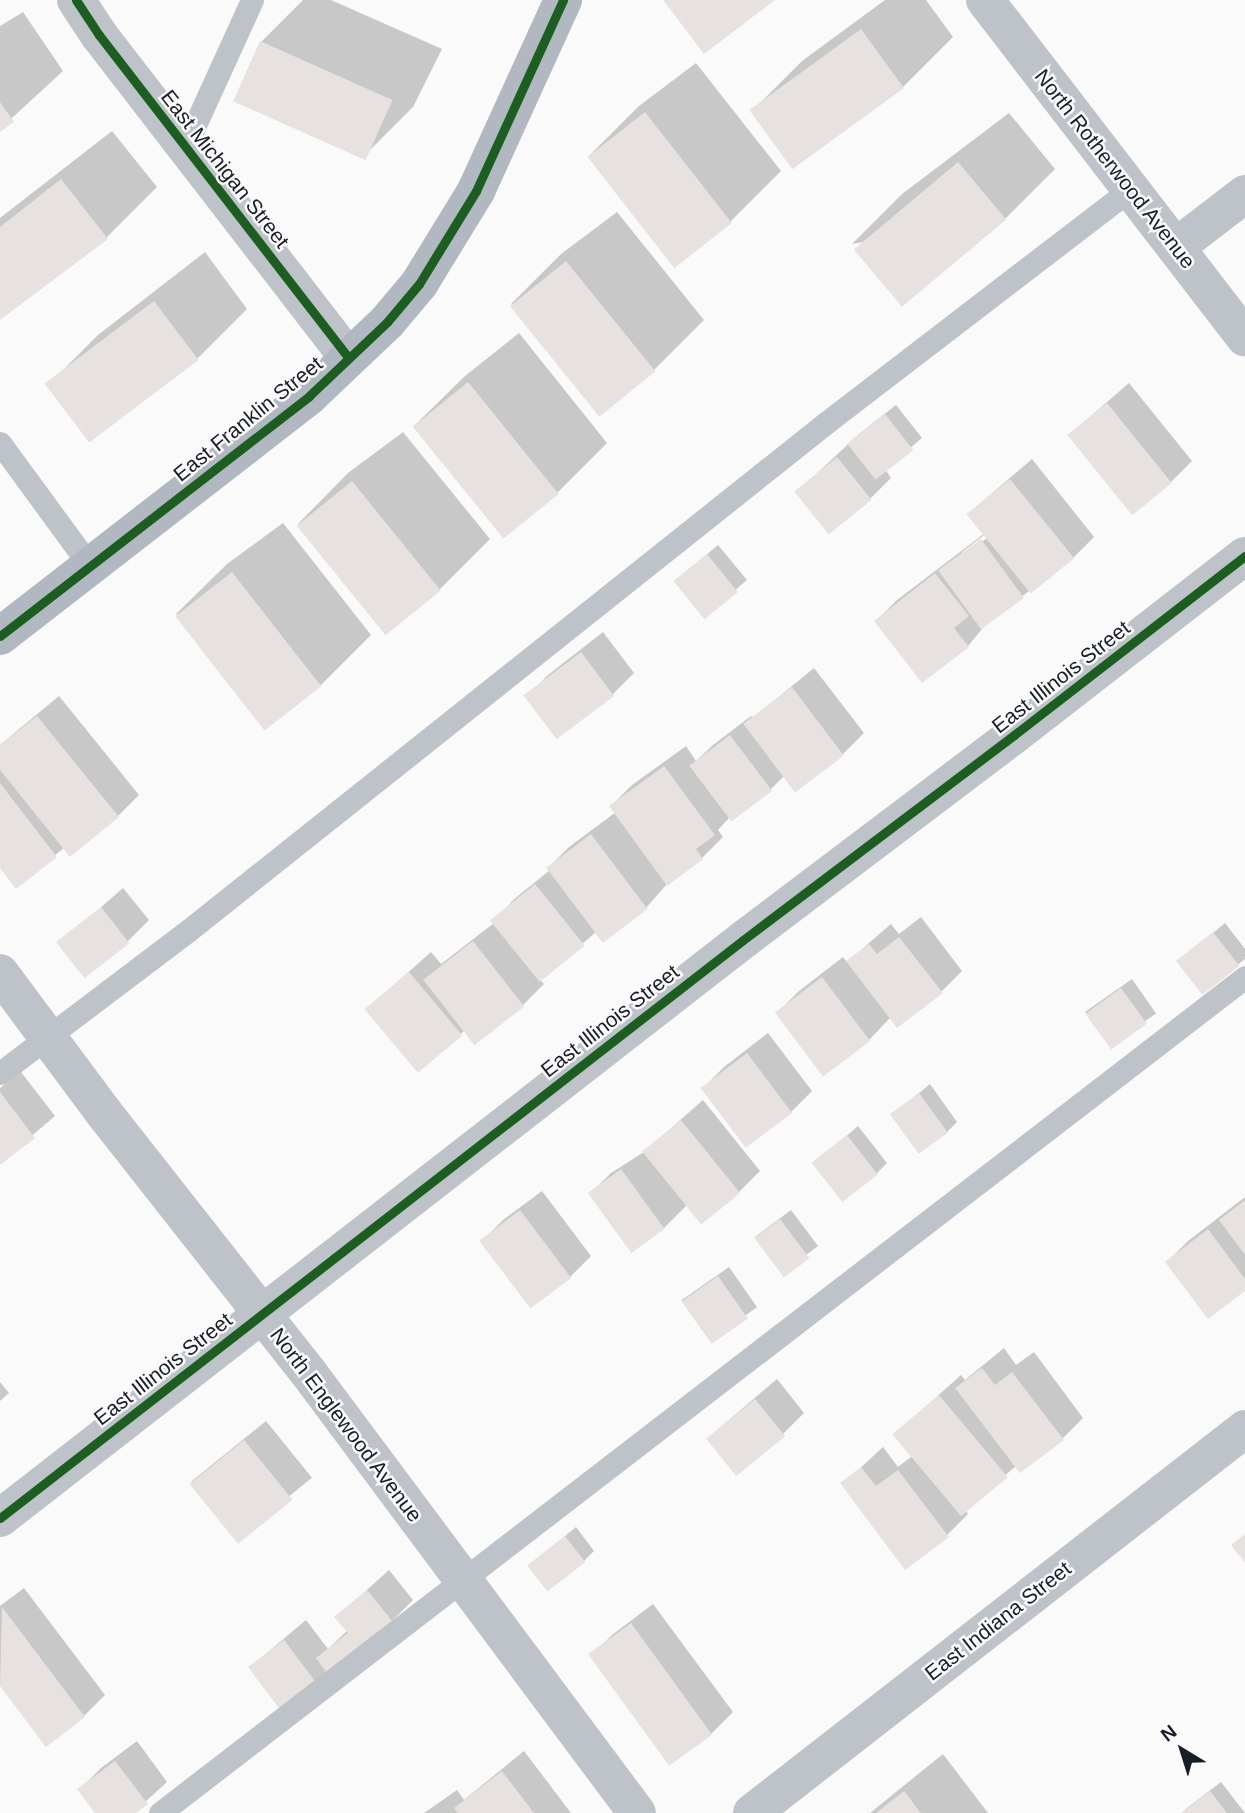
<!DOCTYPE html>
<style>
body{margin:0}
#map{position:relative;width:1245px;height:1813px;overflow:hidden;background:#fafafa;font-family:Helvetica,sans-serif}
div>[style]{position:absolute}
.shadow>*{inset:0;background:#0003;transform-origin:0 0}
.building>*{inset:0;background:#e7e1df;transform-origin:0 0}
.lane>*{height:23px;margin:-11.5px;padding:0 11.5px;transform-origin:11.5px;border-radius:11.5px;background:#bec3ca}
.street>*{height:38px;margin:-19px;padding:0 19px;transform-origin:19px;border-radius:19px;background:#bec3ca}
.secondary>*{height:38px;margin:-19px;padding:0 19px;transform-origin:19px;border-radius:19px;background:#b2b8c1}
.cycleway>*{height:9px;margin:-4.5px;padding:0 4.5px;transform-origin:4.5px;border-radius:4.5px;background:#1b5e20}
span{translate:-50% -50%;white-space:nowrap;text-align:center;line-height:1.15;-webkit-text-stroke:5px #fafafa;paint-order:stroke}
.street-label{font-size:21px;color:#181e27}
.north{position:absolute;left:1147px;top:1715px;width:70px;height:70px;-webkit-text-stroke:5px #fafafa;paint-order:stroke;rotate:322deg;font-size:19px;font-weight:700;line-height:28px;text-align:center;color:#181e27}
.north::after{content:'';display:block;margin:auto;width:24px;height:32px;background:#181e27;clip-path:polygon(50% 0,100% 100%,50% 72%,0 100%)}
</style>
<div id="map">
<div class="shadow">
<div style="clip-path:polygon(303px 0,331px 0,442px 49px,413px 107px,363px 157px,261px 42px)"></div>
<div style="clip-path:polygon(885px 0,926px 0,953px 37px,903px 87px,752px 111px,802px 61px)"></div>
<div style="clip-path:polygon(23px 12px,63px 71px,0 129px,0 26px)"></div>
<div style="clip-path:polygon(696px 63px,781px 171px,731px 221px,675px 265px,589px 156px,639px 106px)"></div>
<div style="clip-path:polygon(1009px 113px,1055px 169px,1005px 219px,852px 244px,902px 194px)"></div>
<div style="clip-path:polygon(112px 131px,157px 187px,107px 237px,0 318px,0 218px)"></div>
<div style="clip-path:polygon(617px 212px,704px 320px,654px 370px,511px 304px,561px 254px)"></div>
<div style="clip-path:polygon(205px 252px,247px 309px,197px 359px,91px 441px,48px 385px,98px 335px)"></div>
<div style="clip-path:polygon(519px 333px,607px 443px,557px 493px,414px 426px,465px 376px)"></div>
<div style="clip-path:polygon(1129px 383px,1192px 461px,1171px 482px,1069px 435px)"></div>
<div style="clip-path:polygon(896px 405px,922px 438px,885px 469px,891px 478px,870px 499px,797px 492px,859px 434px)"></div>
<div style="clip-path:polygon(403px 432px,490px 539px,440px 589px,385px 632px,298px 524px,348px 473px)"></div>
<div style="clip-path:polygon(evenodd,1032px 459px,1094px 537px,1073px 558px,987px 623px,968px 646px,876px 621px,897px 600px,985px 533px,969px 513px,1032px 459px,987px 533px,990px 536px,962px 556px,962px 552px,987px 533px)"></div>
<div style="clip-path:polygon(283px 523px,371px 635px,321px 685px,176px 614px,227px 564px)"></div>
<div style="clip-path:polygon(718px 545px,747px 580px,704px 617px,686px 572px)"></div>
<div style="clip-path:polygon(603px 632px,634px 673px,613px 694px,558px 736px,527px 696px,548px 675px)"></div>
<div style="clip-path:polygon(814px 668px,864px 733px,843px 754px,785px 775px,770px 790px,730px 817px,718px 830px,723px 837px,702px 858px,666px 885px,646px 908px,602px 941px,596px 932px,540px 980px,544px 984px,523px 1005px,464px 1031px,417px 1071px,367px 1009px,431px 952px,441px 964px,494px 923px,513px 900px,550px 870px,548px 868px,569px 847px,616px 812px,611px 806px,632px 785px,686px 746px,696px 761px,713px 745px,751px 716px,753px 718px)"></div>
<div style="clip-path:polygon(59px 696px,139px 795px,118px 816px,65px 847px,17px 886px,0 865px,0 745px)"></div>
<div style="clip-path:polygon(123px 888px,149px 920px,128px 941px,59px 944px)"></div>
<div style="clip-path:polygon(921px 917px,962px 971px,941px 992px,891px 1017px,869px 1040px,778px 1012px,799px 991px,843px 957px,847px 962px,891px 924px,899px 934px)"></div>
<div style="clip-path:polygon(1225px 923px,1245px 949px,1245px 959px,1203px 993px,1179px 961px)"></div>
<div style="left:1132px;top:979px;width:42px;height:57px;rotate:55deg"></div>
<div style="clip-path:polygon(768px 1033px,812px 1091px,791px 1112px,703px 1088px,724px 1067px)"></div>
<div style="clip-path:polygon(21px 1072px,55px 1116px,0 1163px,0 1088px)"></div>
<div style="clip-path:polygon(930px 1084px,957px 1122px,947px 1132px,892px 1115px)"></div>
<div style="clip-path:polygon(703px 1100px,760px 1171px,739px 1192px,687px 1205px,664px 1228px,633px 1251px,590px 1194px,611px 1173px,644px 1152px)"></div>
<div style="clip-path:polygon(858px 1126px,887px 1163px,877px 1173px,815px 1163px)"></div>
<div style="clip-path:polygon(542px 1191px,591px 1256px,570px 1277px,482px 1241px,503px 1220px)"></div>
<div style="clip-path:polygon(1245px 1197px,1245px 1289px,1167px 1262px,1188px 1241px)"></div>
<div style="left:791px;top:1210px;width:45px;height:45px;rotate:53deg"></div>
<div style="left:729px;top:1267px;width:49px;height:58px;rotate:55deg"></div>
<div style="clip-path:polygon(1004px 1348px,1016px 1365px,1034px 1352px,1083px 1418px,1062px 1439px,1016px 1466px,965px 1510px,968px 1514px,947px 1535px,843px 1484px,883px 1447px,898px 1467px,912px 1456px,894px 1435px,961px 1375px,965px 1380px)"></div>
<div style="clip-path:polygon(777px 1379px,804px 1413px,783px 1434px,708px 1438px)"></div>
<div style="clip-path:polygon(0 1382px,9px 1393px,0 1401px)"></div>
<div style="left:266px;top:1421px;width:73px;height:96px;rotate:51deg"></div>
<div style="clip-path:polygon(576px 1527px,594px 1551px,584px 1561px,529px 1566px)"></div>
<div style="clip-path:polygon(389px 1570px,413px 1600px,392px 1621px,315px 1681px,250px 1667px,306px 1620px,328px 1649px,348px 1630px,337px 1617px)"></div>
<div style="clip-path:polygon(24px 1588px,105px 1695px,84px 1716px,46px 1744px,0 1683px,0 1606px)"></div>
<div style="clip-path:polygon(653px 1604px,733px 1712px,712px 1733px,670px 1763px,591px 1656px,612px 1635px)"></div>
<div style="clip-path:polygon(137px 1741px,167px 1782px,133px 1813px,97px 1813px,80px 1789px,101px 1768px)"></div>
<div style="clip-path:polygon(524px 1751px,571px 1813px,424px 1813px,457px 1790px,464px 1800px)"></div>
<div style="clip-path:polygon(943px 1754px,988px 1813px,870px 1813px)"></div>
<div style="clip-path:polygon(1221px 1782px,1245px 1813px,1182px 1813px,1187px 1808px)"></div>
</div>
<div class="building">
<div style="clip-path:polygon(663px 0,775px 0,704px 54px)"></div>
<div style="left:861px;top:29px;width:73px;height:138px;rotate:54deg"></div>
<div style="left:260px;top:41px;width:145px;height:66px;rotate:24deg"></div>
<div style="clip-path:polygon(0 102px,14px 122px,0 132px)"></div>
<div style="left:645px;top:112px;width:141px;height:73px;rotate:52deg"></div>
<div style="left:958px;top:162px;width:75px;height:136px;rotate:50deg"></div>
<div style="clip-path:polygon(61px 179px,108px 239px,0 320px,0 227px)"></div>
<div style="left:566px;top:261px;width:142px;height:72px;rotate:51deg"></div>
<div style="left:154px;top:301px;width:74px;height:137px;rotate:53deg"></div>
<div style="left:468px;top:382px;width:144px;height:71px;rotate:51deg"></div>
<div style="left:1107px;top:403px;width:103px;height:51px;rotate:51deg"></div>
<div style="left:885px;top:414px;width:46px;height:48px;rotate:52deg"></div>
<div style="left:837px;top:457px;width:55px;height:55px;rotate:51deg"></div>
<div style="left:1010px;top:479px;width:102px;height:56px;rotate:51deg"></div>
<div style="left:352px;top:481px;width:141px;height:71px;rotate:51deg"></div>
<div style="left:981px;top:539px;width:73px;height:53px;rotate:54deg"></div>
<div style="left:707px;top:554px;width:49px;height:43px;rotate:51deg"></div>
<div style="left:232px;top:572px;width:145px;height:72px;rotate:52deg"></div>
<div style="clip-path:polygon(935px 573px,969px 616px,954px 628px,969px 647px,922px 683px,874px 621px)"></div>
<div style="left:581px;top:652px;width:55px;height:72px;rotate:53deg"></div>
<div style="left:792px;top:687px;width:86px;height:61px;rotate:53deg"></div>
<div style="clip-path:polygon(37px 716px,119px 817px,70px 857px,0 770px,0 745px)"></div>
<div style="left:730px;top:735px;width:70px;height:51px;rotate:53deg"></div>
<div style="clip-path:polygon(664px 766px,715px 835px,696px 849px,703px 859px,667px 886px,609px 806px)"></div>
<div style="clip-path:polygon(0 783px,57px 857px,16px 889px,0 868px)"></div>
<div style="left:591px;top:834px;width:94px;height:56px;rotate:53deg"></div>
<div style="left:535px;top:884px;width:79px;height:58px;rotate:51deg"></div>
<div style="left:101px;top:907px;width:46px;height:57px;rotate:52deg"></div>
<div style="left:1213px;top:932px;width:43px;height:47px;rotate:52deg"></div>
<div style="clip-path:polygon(899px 937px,943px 993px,897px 1028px,846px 961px,869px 944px,877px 954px)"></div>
<div style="left:473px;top:941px;width:83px;height:63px;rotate:52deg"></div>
<div style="left:409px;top:972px;width:83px;height:58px;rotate:50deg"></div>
<div style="left:822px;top:977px;width:80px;height:59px;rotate:53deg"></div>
<div style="left:1121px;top:988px;width:44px;height:44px;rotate:54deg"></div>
<div style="left:747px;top:1053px;width:75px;height:58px;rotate:53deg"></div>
<div style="clip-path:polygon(0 1092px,35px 1138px,0 1165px)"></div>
<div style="left:919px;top:1093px;width:49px;height:36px;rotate:54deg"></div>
<div style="left:681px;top:1120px;width:94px;height:50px;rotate:51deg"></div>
<div style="left:847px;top:1135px;width:50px;height:45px;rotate:52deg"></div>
<div style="left:621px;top:1169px;width:74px;height:41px;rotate:54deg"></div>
<div style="clip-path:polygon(1245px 1200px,1245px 1255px,1219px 1220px)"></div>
<div style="left:520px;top:1210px;width:85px;height:51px;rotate:53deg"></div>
<div style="left:780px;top:1219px;width:49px;height:32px;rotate:53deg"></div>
<div style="clip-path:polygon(1208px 1229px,1245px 1279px,1245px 1291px,1208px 1319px,1165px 1262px)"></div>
<div style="left:718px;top:1276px;width:52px;height:44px;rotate:55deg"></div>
<div style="clip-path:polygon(982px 1368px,995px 1385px,1012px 1372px,1064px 1440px,1020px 1473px,955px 1388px)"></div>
<div style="left:939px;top:1395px;width:107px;height:61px;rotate:50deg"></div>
<div style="left:755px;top:1399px;width:48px;height:63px;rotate:51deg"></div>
<div style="left:244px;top:1440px;width:77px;height:70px;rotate:51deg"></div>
<div style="clip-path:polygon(861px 1467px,876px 1486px,898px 1470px,949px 1537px,905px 1570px,840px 1483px)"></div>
<div style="clip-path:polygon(1245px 1534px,1245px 1563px,1231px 1545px)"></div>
<div style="left:565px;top:1536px;width:33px;height:48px;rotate:52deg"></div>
<div style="clip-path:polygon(367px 1590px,393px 1622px,328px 1675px,316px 1658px,348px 1633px,334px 1617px)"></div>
<div style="clip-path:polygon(2px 1607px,85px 1717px,46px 1747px,0 1686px)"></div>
<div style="left:631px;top:1623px;width:138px;height:53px;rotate:54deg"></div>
<div style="left:284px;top:1640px;width:53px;height:45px;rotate:53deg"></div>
<div style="clip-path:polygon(115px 1761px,148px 1804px,136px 1813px,95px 1813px,77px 1789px)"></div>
<div style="clip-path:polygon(502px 1771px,534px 1813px,458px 1813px,454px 1808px)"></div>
<div style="clip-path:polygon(904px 1791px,921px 1813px,876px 1813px)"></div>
<div style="clip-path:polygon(1210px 1791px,1227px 1813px,1181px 1813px)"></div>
</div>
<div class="lane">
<div style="left:185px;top:147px;width:162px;rotate:-65.5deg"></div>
<div style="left:0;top:443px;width:152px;rotate:53.8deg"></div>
<div style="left:0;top:1073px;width:237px;rotate:-37.1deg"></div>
<div style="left:189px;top:930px;width:816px;rotate:-38.53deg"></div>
<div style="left:827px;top:422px;width:383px;rotate:-37.5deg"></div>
<div style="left:160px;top:1813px;width:1370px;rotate:-37.61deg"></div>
</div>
<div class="street">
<div style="left:76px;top:0;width:42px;rotate:56.7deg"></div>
<div style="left:99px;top:35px;width:408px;rotate:52.3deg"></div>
<div style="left:985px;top:0;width:426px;rotate:52.4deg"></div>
<div style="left:1176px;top:247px;width:87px;rotate:-37.5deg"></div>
<div style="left:0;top:973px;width:174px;rotate:53.4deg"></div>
<div style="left:104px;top:1113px;width:330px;rotate:51.8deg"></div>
<div style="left:308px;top:1372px;width:550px;rotate:53.28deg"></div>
<div style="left:0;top:1518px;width:941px;rotate:-37.88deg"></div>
<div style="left:743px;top:940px;width:340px;rotate:-37.1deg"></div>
<div style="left:1014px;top:735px;width:292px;rotate:-37.8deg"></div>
<div style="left:752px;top:1813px;width:625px;rotate:-37.92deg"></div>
</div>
<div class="secondary">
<div style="left:0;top:636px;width:391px;rotate:-37.8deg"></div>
<div style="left:309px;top:396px;width:108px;rotate:-43.5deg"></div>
<div style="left:387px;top:322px;width:50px;rotate:-49.9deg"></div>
<div style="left:419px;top:284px;width:109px;rotate:-58.5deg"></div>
<div style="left:476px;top:191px;width:210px;rotate:-65.5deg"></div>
</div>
<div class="cycleway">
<div style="left:76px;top:0;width:42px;rotate:56.7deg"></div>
<div style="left:99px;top:35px;width:408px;rotate:52.3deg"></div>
<div style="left:0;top:636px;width:391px;rotate:-37.8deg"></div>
<div style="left:309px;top:396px;width:108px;rotate:-43.5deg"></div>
<div style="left:387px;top:322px;width:50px;rotate:-49.9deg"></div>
<div style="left:419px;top:284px;width:109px;rotate:-58.5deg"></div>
<div style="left:476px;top:191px;width:210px;rotate:-65.5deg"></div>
<div style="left:0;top:1518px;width:941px;rotate:-37.88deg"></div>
<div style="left:743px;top:940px;width:340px;rotate:-37.1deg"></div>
<div style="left:1014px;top:735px;width:292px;rotate:-37.8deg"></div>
</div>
<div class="street-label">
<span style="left:225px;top:169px;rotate:52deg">East Michigan Street</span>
<span style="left:1115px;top:169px;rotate:52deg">North Rotherwood Avenue</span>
<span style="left:248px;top:419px;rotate:-39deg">East Franklin Street</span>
<span style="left:1061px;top:677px;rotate:-38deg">East Illinois Street</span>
<span style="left:610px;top:1021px;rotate:-38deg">East Illinois Street</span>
<span style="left:163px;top:1369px;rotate:-38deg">East Illinois Street</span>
<span style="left:346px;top:1425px;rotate:53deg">North Englewood Avenue</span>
<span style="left:998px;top:1621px;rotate:-38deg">East Indiana Street</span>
</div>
<div class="north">N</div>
</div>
